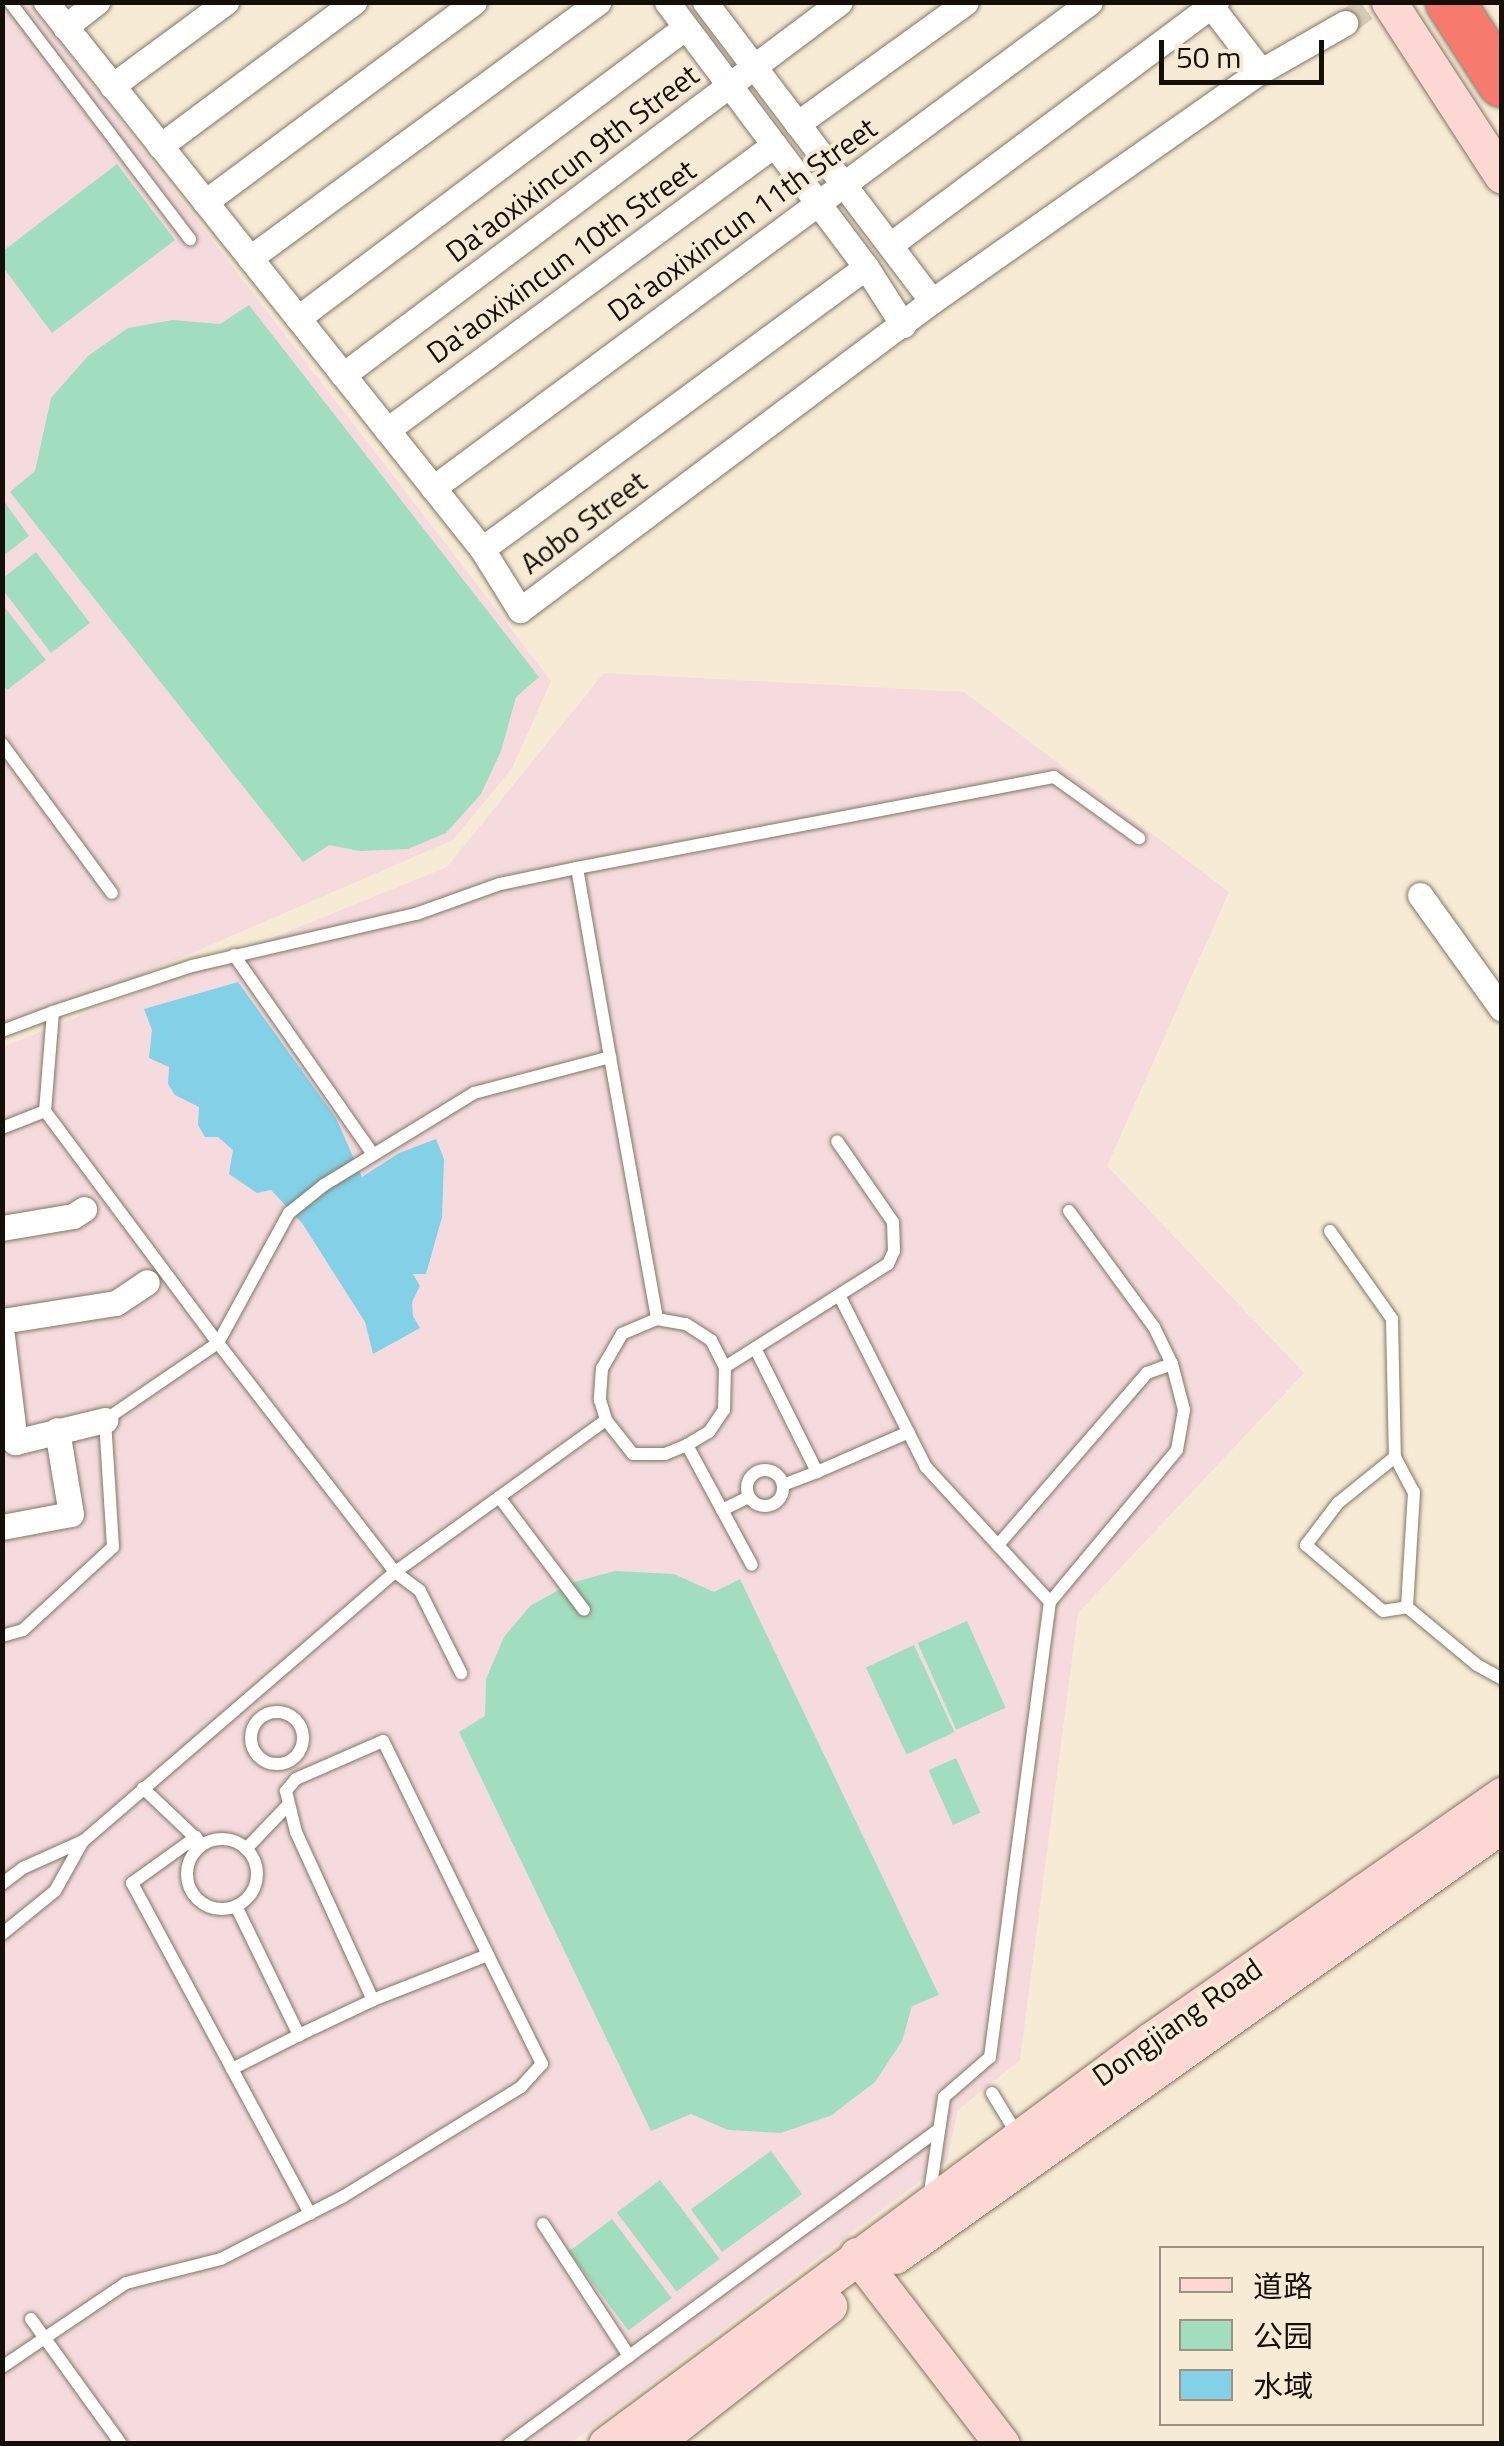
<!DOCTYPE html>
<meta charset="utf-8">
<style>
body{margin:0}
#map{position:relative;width:1504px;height:2446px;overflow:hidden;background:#f7ebd5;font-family:"Titillium Web","Noto Sans SC",sans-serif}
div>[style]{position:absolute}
.education>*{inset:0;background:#f5dbde}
.green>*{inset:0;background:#a0debf;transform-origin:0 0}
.water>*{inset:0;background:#83d1e6}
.street-tunnel>*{height:25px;margin-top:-12.5px;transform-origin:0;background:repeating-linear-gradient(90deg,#d5cab6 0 25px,transparent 0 37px)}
.roads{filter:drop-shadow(0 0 2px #817763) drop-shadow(0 0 2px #817763)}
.lane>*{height:12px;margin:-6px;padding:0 6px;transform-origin:6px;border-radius:6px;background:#fff}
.lane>.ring{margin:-6px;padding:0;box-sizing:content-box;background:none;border:12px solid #fff;border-radius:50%}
.street>*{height:25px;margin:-12.5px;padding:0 12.5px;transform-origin:12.5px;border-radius:12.5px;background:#fff}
.secondary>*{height:35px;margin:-17.5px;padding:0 17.5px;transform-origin:17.5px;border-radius:17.5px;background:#fdd7d4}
.highway>*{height:48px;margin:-24px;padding:0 24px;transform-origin:24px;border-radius:24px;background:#f77a6f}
span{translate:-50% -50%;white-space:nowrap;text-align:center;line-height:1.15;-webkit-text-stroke:8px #f7ebd5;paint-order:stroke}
.street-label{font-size:30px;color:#141008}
.frame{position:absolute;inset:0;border:5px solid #141008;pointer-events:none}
.legend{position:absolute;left:1159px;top:2246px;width:325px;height:180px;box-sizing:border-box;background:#f7ebd5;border:2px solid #9c9383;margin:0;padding:12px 18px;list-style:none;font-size:30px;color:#141008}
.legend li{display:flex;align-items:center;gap:20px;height:50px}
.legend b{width:50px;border:2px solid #9c9383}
.scale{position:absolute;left:1159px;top:40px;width:165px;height:45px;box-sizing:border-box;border:5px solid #141008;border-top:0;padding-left:12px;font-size:30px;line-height:35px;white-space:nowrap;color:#141008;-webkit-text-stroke:8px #f7ebd5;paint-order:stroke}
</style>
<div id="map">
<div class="education">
<div style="clip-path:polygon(29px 2px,551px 681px,512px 768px,453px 840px,3px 1035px,2px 3px)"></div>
<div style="clip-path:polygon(604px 673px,964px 692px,1229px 892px,1107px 1166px,1304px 1373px,1078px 1613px,1020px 2060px,958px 2110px,947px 2161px,571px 2443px,3px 2444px,3px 1047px,447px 867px)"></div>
</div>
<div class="green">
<div style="clip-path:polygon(117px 164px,175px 240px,52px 333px,3px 267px,3px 251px)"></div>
<div style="clip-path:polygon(249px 305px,539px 677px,516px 697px,501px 751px,481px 794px,446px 833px,408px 849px,360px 851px,329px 845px,303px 862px,10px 492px,35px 471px,51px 398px,88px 356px,128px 328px,173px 320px,220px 324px)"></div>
<div style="clip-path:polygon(3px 500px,29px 536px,3px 556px)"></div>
<div style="clip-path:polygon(36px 552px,90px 623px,51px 653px,3px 590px,3px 578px)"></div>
<div style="clip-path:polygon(2px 604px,46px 660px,7px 690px,3px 684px)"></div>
<div style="clip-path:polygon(615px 1571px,674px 1574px,714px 1592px,740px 1579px,939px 1995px,912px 2006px,902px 2041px,875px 2082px,832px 2115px,781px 2133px,728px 2130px,691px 2114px,651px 2131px,459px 1732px,485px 1716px,486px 1679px,504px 1637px,530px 1606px,571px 1583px)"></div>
<div style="left:967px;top:1621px;width:95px;height:54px;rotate:66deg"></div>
<div style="left:914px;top:1645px;width:96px;height:53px;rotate:65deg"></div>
<div style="left:956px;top:1758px;width:60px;height:30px;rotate:66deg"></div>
<div style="left:771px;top:2151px;width:53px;height:99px;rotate:54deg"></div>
<div style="left:660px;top:2180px;width:99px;height:54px;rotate:53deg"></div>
<div style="left:612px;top:2219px;width:99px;height:54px;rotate:53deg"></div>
</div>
<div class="water">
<div style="clip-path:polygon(238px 982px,336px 1118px,362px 1177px,399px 1153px,436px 1139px,444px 1159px,442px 1217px,426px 1274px,413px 1274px,420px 1286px,412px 1302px,413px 1316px,420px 1328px,373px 1354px,365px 1322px,302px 1223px,271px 1190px,257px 1193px,229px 1174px,233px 1150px,218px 1137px,205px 1137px,198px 1125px,199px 1107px,175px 1095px,168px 1084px,169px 1067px,149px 1058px,152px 1030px,144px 1009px)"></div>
</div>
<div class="street-tunnel">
<div style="left:1345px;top:23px;width:36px;rotate:-36deg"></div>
</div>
<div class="roads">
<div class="lane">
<div style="left:10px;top:2px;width:298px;rotate:52.8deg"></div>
<div style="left:2px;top:744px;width:185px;rotate:53.6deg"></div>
<div style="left:234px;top:955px;width:243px;rotate:55.1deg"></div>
<div style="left:53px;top:1012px;width:146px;rotate:-18.3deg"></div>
<div style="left:192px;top:966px;width:230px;rotate:-13.1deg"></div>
<div style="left:416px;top:914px;width:89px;rotate:-19.7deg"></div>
<div style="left:500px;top:884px;width:79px;rotate:-11.7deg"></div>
<div style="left:2px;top:1031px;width:54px;rotate:-20.4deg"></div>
<div style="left:53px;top:1012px;width:99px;rotate:94.6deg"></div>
<div style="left:45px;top:1111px;width:289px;rotate:53.3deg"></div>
<div style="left:218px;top:1343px;width:148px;rotate:-61.4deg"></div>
<div style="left:289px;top:1213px;width:45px;rotate:-38.7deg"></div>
<div style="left:324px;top:1185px;width:176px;rotate:-31.5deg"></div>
<div style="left:474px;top:1093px;width:141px;rotate:-14.8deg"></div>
<div style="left:610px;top:1057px;width:266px;rotate:79.8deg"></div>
<div style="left:657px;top:1319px;width:38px;rotate:157deg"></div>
<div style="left:622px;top:1334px;width:39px;rotate:120deg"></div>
<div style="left:602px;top:1368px;width:32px;rotate:94deg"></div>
<div style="left:600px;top:1400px;width:21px;rotate:73deg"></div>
<div style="left:606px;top:1420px;width:260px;rotate:144.2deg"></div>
<div style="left:395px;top:1572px;width:412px;rotate:139.2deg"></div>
<div style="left:83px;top:1841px;width:66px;rotate:155.8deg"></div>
<div style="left:23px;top:1868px;width:26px;rotate:143deg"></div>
<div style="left:610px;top:1057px;width:192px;rotate:-99.9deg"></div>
<div style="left:577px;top:868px;width:486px;rotate:-10.8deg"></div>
<div style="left:1054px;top:777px;width:105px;rotate:35.7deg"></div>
<div style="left:2px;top:1128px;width:46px;rotate:-21.6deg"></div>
<div style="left:1069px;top:1211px;width:144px;rotate:53.8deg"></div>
<div style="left:1154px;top:1327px;width:41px;rotate:64.1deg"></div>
<div style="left:1330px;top:1231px;width:108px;rotate:54.8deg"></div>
<div style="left:1392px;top:1319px;width:138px;rotate:88.8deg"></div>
<div style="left:1395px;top:1457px;width:73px;rotate:141.1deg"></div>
<div style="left:1338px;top:1503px;width:53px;rotate:127.3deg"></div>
<div style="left:1306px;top:1545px;width:101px;rotate:40.6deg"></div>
<div style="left:1383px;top:1611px;width:24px;rotate:-9deg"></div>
<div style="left:1407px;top:1607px;width:91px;rotate:39.6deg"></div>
<div style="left:1477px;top:1665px;width:29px;rotate:29deg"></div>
<div style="left:839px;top:1295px;width:193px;rotate:63.2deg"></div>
<div style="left:926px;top:1467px;width:183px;rotate:47.4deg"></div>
<div style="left:657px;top:1319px;width:29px;rotate:10deg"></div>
<div style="left:686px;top:1324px;width:30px;rotate:33deg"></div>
<div style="left:711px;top:1340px;width:30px;rotate:63deg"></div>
<div style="left:725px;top:1367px;width:193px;rotate:-32.3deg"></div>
<div style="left:888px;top:1264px;width:14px;rotate:-65deg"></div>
<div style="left:894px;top:1251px;width:29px;rotate:-92deg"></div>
<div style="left:893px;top:1222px;width:98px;rotate:-124.7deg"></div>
<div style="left:755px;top:1348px;width:139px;rotate:63.4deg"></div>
<div style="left:817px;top:1472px;width:100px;rotate:-23.5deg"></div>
<div style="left:606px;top:1420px;width:43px;rotate:51.5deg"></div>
<div style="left:633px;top:1454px;width:32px"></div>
<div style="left:665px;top:1454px;width:24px;rotate:-22deg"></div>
<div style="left:687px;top:1445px;width:136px;rotate:61.6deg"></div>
<div style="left:687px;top:1445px;width:26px;rotate:-31deg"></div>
<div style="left:709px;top:1432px;width:27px;rotate:-56deg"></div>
<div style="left:724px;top:1410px;width:43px;rotate:-88.7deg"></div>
<div style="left:1395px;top:1457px;width:40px;rotate:62deg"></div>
<div style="left:1414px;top:1492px;width:115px;rotate:93.5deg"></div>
<div class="ring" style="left:747px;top:1470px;width:24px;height:24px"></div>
<div style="left:783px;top:1485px;width:36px;rotate:-21deg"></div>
<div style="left:499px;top:1497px;width:141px;rotate:53deg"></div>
<div style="left:722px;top:1510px;width:30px;rotate:-26deg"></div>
<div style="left:2px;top:1636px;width:22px;rotate:-16deg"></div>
<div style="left:23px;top:1630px;width:122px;rotate:-42.7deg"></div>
<div style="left:113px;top:1547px;width:127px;rotate:-93.6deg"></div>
<div style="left:105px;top:1420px;width:137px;rotate:-34.3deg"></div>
<div style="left:218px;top:1343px;width:289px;rotate:52.3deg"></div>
<div style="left:395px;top:1572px;width:31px;rotate:37deg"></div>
<div style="left:420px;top:1591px;width:92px;rotate:63.4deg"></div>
<div class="ring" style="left:251px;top:1712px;width:40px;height:40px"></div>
<div style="left:143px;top:1788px;width:80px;rotate:43.5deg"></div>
<div style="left:196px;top:1837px;width:79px;rotate:144.3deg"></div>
<div style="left:132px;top:1883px;width:376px;rotate:61.7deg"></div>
<div class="ring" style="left:187px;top:1839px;width:58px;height:58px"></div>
<div style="left:246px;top:1849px;width:61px;rotate:-46.3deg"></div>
<div style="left:236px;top:1906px;width:144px;rotate:64deg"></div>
<div style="left:299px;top:2035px;width:82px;rotate:-25.3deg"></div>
<div style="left:2px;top:1934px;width:68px;rotate:-39.1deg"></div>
<div style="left:55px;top:1891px;width:57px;rotate:-60.8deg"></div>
<div style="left:232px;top:2069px;width:75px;rotate:-26.9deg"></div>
<div style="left:992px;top:2093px;width:48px;rotate:58.6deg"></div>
<div style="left:929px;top:2199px;width:103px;rotate:-81.6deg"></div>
<div style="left:944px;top:2097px;width:61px;rotate:-41deg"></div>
<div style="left:990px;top:2057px;width:459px;rotate:-82.5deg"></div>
<div style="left:1050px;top:1602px;width:198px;rotate:-50.1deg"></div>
<div style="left:1177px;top:1450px;width:41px;rotate:-80.1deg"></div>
<div style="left:1184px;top:1410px;width:48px;rotate:-104.6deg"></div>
<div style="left:1172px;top:1364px;width:27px;rotate:160deg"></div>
<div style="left:1147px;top:1373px;width:228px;rotate:130.9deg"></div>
<div style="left:543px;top:2224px;width:158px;rotate:56.9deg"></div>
<div style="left:31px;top:2319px;width:154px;rotate:54.2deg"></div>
<div style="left:2px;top:2367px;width:150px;rotate:-34.1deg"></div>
<div style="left:126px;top:2283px;width:98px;rotate:-14.2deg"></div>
<div style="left:221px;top:2259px;width:138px;rotate:-27.1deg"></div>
<div style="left:344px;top:2196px;width:208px;rotate:-31.6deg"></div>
<div style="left:521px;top:2087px;width:31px;rotate:-48deg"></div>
<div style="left:542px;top:2064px;width:122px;rotate:-116.4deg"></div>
<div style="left:488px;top:1955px;width:238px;rotate:-116.1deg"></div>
<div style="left:383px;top:1741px;width:95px;rotate:156.4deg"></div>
<div style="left:296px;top:1779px;width:16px;rotate:130deg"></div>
<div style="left:286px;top:1791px;width:42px;rotate:76.3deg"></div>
<div style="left:296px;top:1832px;width:185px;rotate:65.4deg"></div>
<div style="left:373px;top:2000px;width:123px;rotate:-21.4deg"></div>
<div style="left:509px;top:2444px;width:532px;rotate:-36.2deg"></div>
</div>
<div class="street">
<div style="left:46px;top:2px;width:700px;rotate:51.44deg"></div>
<div style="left:482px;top:549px;width:72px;rotate:58.1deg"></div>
<div style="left:520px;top:610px;width:515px;rotate:-36.87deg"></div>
<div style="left:932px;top:301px;width:401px;rotate:-35deg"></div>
<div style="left:1261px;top:71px;width:97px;rotate:-29.7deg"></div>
<div style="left:667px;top:2px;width:331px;rotate:53.1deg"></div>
<div style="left:866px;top:267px;width:69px;rotate:57.5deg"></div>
<div style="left:705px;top:2px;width:375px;rotate:52.8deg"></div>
<div style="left:1208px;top:2px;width:87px;rotate:52.5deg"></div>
<div style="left:65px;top:27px;width:41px;rotate:-38deg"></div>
<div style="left:112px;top:86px;width:142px;rotate:-36.4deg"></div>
<div style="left:797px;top:124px;width:208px;rotate:-35.8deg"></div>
<div style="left:160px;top:146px;width:242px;rotate:-36.6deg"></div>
<div style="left:205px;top:202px;width:335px;rotate:-36.6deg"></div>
<div style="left:890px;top:245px;width:407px;rotate:-36.7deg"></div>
<div style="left:250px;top:258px;width:432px;rotate:-36.3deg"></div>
<div style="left:298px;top:318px;width:484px;rotate:-36.9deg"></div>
<div style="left:343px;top:375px;width:621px;rotate:-36.89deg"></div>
<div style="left:387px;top:430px;width:481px;rotate:-36.4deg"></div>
<div style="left:433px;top:488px;width:817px;rotate:-36.49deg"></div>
<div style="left:482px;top:549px;width:476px;rotate:-36.3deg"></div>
<div style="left:1420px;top:895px;width:140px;rotate:54.3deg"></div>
<div style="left:2px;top:1228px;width:72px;rotate:-9.6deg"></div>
<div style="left:73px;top:1216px;width:13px;rotate:-32deg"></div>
<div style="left:2px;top:1321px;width:115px;rotate:-9deg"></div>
<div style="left:116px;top:1303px;width:37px;rotate:-34deg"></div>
<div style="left:2px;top:1336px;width:107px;rotate:83deg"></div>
<div style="left:15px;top:1442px;width:93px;rotate:-13.7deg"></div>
<div style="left:2px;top:1527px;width:70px;rotate:-10.7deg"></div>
<div style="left:71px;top:1514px;width:85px;rotate:-99.5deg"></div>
</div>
<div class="secondary">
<div style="left:1389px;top:2px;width:207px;rotate:57deg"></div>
<div style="left:857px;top:2255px;width:238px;rotate:52.5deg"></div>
<div style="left:895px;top:2256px;width:744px;rotate:-35.38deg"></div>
<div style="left:606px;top:2444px;width:680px;rotate:-36.57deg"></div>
<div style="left:1152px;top:2039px;width:427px;rotate:-34.9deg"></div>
<div style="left:653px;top:2444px;width:224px;rotate:-38.1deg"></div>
</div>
<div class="highway">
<div style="left:1450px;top:2px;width:96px;rotate:57.3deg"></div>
</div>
</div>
<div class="street-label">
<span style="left:572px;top:163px;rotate:-37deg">Da'aoxixincun 9th Street</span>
<span style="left:742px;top:219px;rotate:-36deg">Da'aoxixincun 11th Street</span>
<span style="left:561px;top:261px;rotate:-36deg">Da'aoxixincun 10th Street</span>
<span style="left:583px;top:522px;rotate:-37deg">Aobo Street</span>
<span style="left:1177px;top:2022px;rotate:-35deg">Dongjiang Road</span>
</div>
<div class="frame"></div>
<ul class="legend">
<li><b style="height:12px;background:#fdd7d4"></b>道路</li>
<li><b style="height:28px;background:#a0debf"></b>公园</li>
<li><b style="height:28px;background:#83d1e6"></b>水域</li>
</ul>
<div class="scale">50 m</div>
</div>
